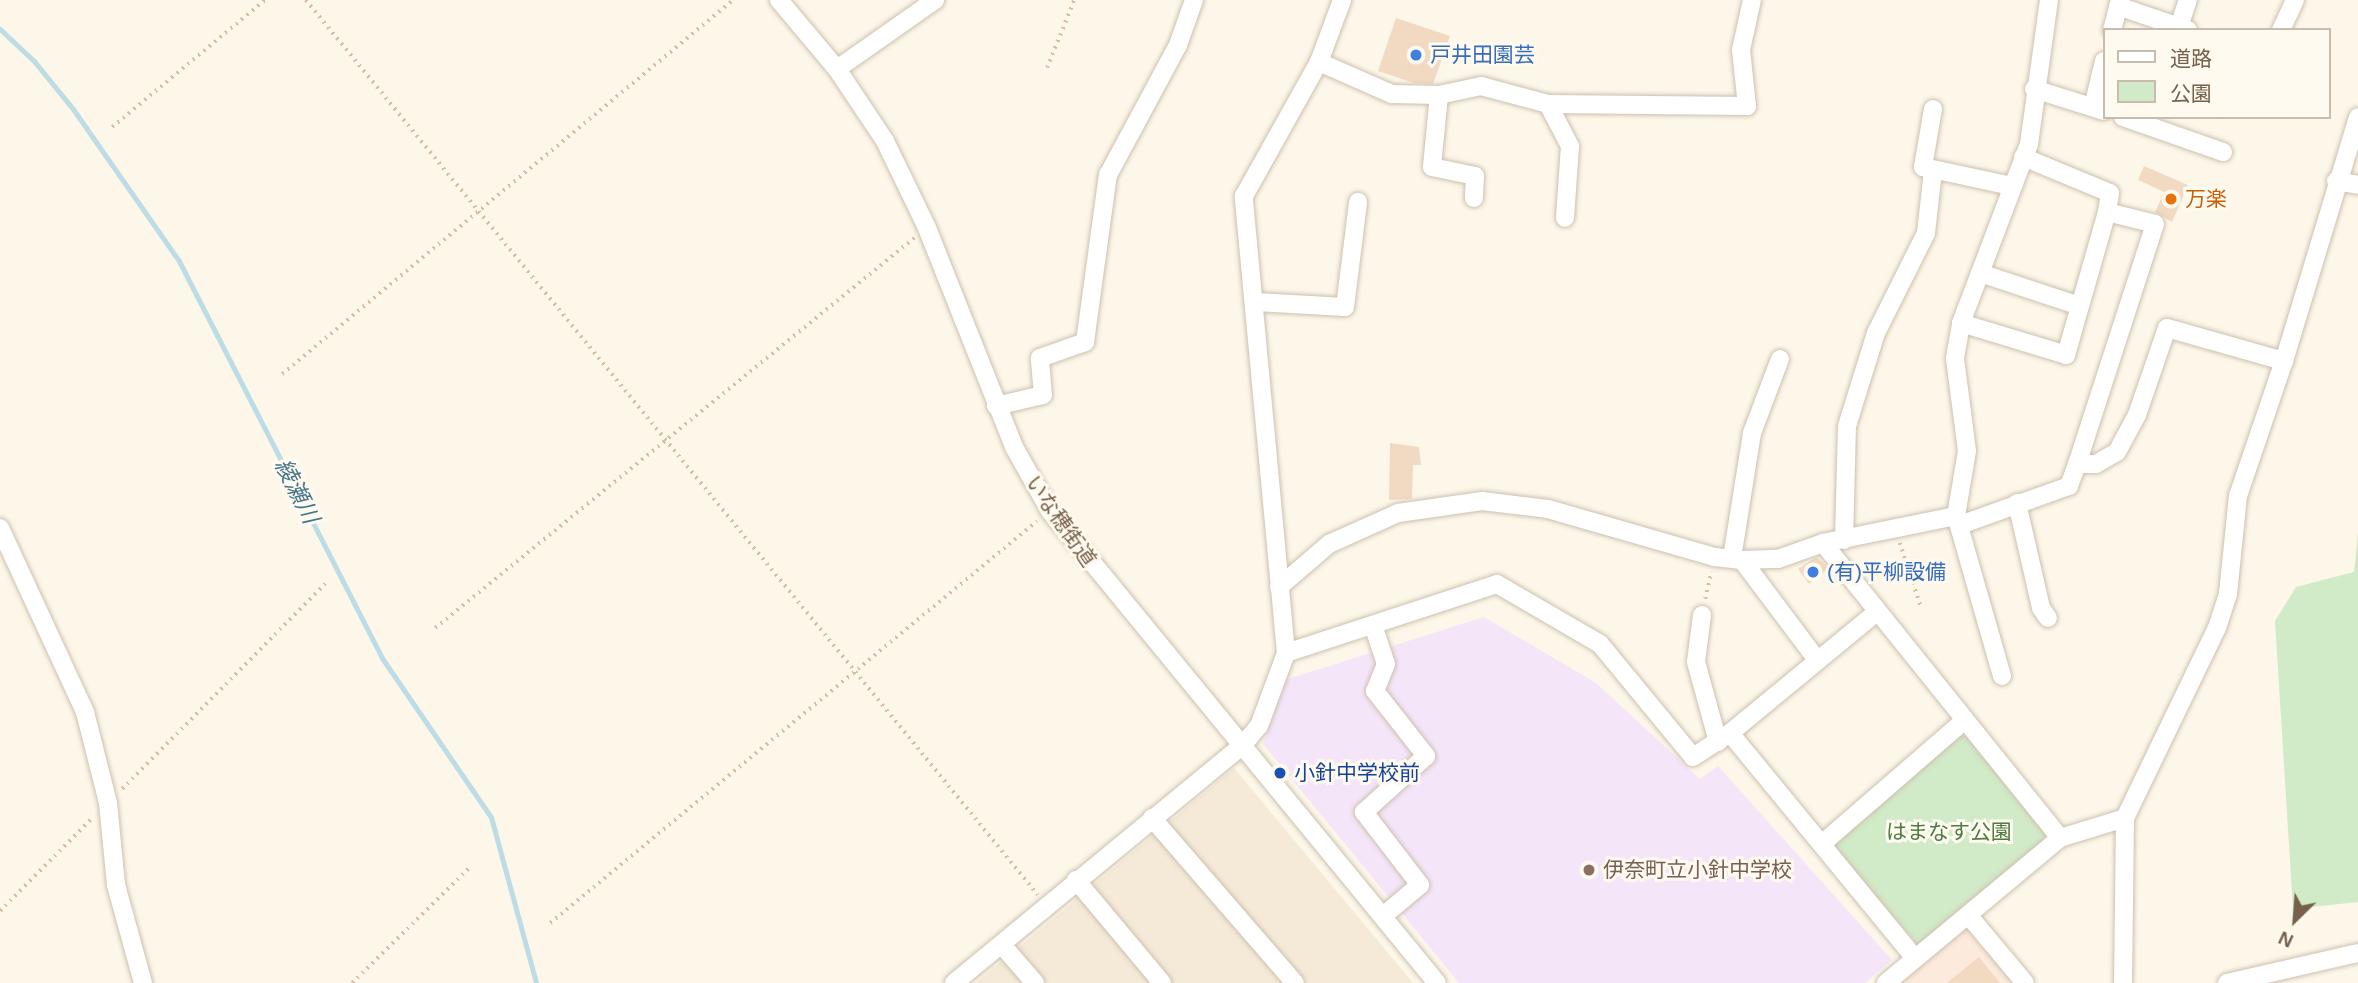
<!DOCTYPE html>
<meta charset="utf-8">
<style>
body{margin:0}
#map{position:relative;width:2358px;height:983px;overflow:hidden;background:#fcf7e9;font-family:Helvetica,"Noto Sans JP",sans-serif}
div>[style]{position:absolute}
.residential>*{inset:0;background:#f4ead7}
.commercial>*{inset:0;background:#fceadd}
.education>*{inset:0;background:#f4e5f9}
.green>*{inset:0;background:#d1eac7}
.stream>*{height:5px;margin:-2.5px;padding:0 2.5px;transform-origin:2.5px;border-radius:2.5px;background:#bddce6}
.building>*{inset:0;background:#f1dac1}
.path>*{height:3.5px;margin-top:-1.75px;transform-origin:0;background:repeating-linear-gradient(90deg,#d7bda3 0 2px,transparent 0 7px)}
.roads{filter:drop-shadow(0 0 2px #cec0ae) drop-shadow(0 0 2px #cec0ae)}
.minor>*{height:18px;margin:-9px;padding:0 9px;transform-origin:9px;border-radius:9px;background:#fff}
.dots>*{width:19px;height:19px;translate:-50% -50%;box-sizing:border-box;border:4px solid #fffaef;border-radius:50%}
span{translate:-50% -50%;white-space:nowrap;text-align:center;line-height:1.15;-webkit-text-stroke:6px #fffaef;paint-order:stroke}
.shop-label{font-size:21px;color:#366cbe}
.left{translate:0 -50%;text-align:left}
.food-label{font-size:21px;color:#c56008}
.street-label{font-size:21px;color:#77604c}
.transit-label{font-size:21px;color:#164399}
.park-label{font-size:21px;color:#4e7c44}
.education-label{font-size:21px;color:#785e54}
.water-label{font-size:23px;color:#46778a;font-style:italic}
.legend{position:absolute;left:2103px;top:28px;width:228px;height:91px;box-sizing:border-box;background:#fffaef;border:2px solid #c9bcae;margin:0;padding:9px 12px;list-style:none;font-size:21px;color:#77604c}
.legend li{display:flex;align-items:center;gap:14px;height:35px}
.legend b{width:35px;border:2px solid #c9bcae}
.north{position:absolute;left:2260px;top:885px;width:70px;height:70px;-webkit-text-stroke:5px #fffaef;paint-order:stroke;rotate:205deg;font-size:19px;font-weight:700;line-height:28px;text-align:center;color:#77604c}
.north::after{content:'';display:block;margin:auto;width:24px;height:32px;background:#77604c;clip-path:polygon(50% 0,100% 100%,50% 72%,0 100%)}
</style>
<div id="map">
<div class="residential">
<div style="clip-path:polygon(1234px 768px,1413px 983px,976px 983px)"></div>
</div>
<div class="commercial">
<div style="clip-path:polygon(1971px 929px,2013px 983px,1897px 983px,1961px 930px)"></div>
</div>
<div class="education">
<div style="clip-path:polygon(1484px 617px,1596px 683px,1700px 779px,1718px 766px,1892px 960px,1865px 983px,1459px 983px,1263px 744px,1285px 680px)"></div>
</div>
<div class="green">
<div style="clip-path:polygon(2358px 533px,2358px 902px,2293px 909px,2275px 621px,2296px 587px,2354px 572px)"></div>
<div style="clip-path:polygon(1955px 736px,1966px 736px,2046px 833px,2042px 843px,1918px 945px,1833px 847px,1836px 840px)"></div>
</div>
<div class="stream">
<div style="left:0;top:29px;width:47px;rotate:43.3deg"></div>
<div style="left:34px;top:61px;width:62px;rotate:50.9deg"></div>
<div style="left:73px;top:109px;width:185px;rotate:55.1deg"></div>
<div style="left:179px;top:261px;width:446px;rotate:62.9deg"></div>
<div style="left:382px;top:658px;width:193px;rotate:55.6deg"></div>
<div style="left:491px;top:817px;width:172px;rotate:74.8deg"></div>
</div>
<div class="building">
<div style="clip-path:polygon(1396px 18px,1450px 36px,1433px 84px,1414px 83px,1378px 71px)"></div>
<div style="clip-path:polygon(2144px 166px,2188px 185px,2172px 222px,2155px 212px,2164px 192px,2138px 180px)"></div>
<div style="clip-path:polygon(1390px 443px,1419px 447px,1421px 465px,1413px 465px,1412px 499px,1389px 500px)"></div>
<div style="clip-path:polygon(1816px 557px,1829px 568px,1809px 584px,1798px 569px)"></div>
<div style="clip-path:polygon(1979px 957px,2000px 983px,1947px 983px)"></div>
</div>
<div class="path">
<div style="left:306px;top:0;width:1156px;rotate:50.72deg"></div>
<div style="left:1047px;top:68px;width:73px;rotate:-68.3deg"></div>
<div style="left:112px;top:127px;width:199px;rotate:-39.7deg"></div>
<div style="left:282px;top:374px;width:586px;rotate:-39.67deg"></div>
<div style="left:1900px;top:543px;width:67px;rotate:71.8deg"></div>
<div style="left:1705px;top:599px;width:28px;rotate:-77deg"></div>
<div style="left:435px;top:628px;width:618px;rotate:-39.15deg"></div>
<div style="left:122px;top:789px;width:291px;rotate:-45.3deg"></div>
<div style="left:0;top:911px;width:129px;rotate:-45.3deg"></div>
<div style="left:550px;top:923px;width:631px;rotate:-39.54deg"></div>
<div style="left:352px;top:983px;width:164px;rotate:-44.5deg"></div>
</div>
<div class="roads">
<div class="minor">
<div style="left:779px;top:0;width:90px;rotate:50deg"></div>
<div style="left:837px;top:69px;width:87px;rotate:56.3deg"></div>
<div style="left:885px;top:141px;width:97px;rotate:64.2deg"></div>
<div style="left:927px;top:228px;width:236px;rotate:68.3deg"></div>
<div style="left:1014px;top:447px;width:73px;rotate:60.6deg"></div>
<div style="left:1050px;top:511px;width:610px;rotate:50.65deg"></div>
<div style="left:2118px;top:6px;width:74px;rotate:18.9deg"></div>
<div style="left:2179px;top:27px;width:28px;rotate:-72deg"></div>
<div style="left:2112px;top:30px;width:31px;rotate:-75deg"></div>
<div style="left:2281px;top:30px;width:33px;rotate:-65deg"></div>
<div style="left:1319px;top:62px;width:80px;rotate:23.7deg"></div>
<div style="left:1392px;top:94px;width:47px;rotate:1.2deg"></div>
<div style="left:1439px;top:95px;width:43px;rotate:-12.1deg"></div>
<div style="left:1481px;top:86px;width:69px;rotate:15deg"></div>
<div style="left:1548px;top:104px;width:199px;rotate:0.6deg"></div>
<div style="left:1747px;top:106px;width:56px;rotate:-96.1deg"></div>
<div style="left:1741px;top:50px;width:51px;rotate:-77.6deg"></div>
<div style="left:837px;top:69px;width:120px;rotate:-35.1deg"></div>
<div style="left:2034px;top:89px;width:73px;rotate:17.4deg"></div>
<div style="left:1439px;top:95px;width:72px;rotate:95.6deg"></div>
<div style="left:1432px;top:167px;width:44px;rotate:11.8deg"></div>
<div style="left:1475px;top:176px;width:22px;rotate:93deg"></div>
<div style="left:1548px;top:104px;width:47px;rotate:62.4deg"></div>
<div style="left:1570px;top:146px;width:72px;rotate:94deg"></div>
<div style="left:2093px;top:107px;width:47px;rotate:-76.6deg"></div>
<div style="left:1933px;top:109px;width:59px;rotate:99.8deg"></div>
<div style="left:1923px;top:167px;width:91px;rotate:12.1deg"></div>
<div style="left:2123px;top:117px;width:106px;rotate:19.3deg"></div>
<div style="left:2023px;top:157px;width:94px;rotate:22.5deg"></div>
<div style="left:2110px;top:193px;width:19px;rotate:99deg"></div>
<div style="left:2336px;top:181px;width:22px;rotate:10deg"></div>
<div style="left:1980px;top:273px;width:105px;rotate:18.3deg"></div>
<div style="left:1256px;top:302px;width:89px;rotate:3.2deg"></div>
<div style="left:1345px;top:307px;width:106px;rotate:-82.9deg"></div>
<div style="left:1961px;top:323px;width:110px;rotate:16.9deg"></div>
<div style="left:2066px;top:355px;width:149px;rotate:-74deg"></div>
<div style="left:2107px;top:212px;width:49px;rotate:14deg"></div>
<div style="left:2155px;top:224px;width:252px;rotate:108deg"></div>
<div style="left:996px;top:406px;width:48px;rotate:-13.2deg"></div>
<div style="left:1043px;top:395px;width:37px;rotate:-95deg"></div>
<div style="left:1040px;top:358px;width:48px;rotate:-19.6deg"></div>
<div style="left:1085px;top:342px;width:169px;rotate:-82.2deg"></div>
<div style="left:1108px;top:175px;width:148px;rotate:-61.7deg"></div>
<div style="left:1178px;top:45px;width:48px;rotate:-70.4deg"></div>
<div style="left:2017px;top:503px;width:108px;rotate:77.1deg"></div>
<div style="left:2041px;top:608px;width:12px;rotate:55deg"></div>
<div style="left:1960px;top:525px;width:116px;rotate:-19.7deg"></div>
<div style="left:2069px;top:486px;width:23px;rotate:-70deg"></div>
<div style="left:2077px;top:464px;width:19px"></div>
<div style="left:2096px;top:464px;width:24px;rotate:-30deg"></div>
<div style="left:2117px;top:452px;width:42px;rotate:-61.6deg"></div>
<div style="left:2137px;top:415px;width:92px;rotate:-71deg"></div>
<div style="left:2167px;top:328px;width:122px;rotate:15.8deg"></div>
<div style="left:0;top:528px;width:203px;rotate:65.2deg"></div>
<div style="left:85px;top:712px;width:94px;rotate:75.8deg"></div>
<div style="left:108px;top:803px;width:82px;rotate:84.4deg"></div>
<div style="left:116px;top:885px;width:102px;rotate:74.6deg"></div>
<div style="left:1844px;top:540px;width:114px;rotate:-88.5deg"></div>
<div style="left:1847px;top:426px;width:97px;rotate:-72.7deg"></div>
<div style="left:1876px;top:333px;width:112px;rotate:-63.4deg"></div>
<div style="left:1926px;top:233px;width:62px;rotate:-83.6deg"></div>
<div style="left:1823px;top:543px;width:378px;rotate:51.2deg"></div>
<div style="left:1732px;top:558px;width:127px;rotate:-80.9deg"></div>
<div style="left:1752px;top:433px;width:79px;rotate:-69.3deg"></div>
<div style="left:1742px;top:560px;width:125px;rotate:53.1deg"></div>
<div style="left:1279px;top:587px;width:66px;rotate:-40.7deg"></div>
<div style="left:1329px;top:544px;width:76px;rotate:-24.2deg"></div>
<div style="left:1398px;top:513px;width:85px;rotate:-8.1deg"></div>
<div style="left:1482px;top:501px;width:66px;rotate:6.9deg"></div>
<div style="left:1548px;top:509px;width:173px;rotate:16.1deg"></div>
<div style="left:1714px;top:557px;width:28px;rotate:6deg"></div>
<div style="left:1742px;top:560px;width:36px;rotate:-2deg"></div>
<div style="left:1778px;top:559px;width:48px;rotate:-19.6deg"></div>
<div style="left:1823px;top:543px;width:136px;rotate:-11.5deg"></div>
<div style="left:1702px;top:615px;width:47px;rotate:97.3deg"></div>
<div style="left:1696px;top:662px;width:83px;rotate:74.6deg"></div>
<div style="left:1373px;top:625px;width:41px;rotate:71.6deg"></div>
<div style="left:1386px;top:664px;width:29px;rotate:112deg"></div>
<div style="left:1375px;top:691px;width:83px;rotate:51.9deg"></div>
<div style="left:1426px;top:756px;width:84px;rotate:137.9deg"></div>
<div style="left:1364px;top:812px;width:92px;rotate:52.5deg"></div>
<div style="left:1420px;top:885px;width:48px;rotate:140deg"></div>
<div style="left:1286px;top:653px;width:222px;rotate:-18.1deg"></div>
<div style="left:1497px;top:584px;width:119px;rotate:30.2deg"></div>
<div style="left:1600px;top:644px;width:146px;rotate:50.5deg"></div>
<div style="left:1693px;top:757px;width:44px;rotate:-33deg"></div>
<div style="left:1730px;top:733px;width:190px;rotate:-39.5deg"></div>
<div style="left:2002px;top:676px;width:166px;rotate:-106deg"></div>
<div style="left:1956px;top:516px;width:66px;rotate:-80.4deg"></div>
<div style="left:1967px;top:451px;width:94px;rotate:-97.4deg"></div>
<div style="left:1955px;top:358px;width:36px;rotate:-80deg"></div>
<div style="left:1961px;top:323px;width:191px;rotate:-69.2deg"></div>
<div style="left:2029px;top:144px;width:145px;rotate:-82.1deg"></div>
<div style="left:1730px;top:733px;width:291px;rotate:50.6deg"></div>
<div style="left:1152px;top:818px;width:218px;rotate:49.1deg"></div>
<div style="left:1824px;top:842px;width:186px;rotate:-40.9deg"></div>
<div style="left:1076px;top:880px;width:134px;rotate:50.1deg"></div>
<div style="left:1969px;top:916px;width:87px;rotate:50.1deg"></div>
<div style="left:1002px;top:945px;width:50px;rotate:49deg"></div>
<div style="left:954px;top:983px;width:373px;rotate:-39.5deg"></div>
<div style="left:1242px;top:746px;width:26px;rotate:-50deg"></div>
<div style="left:1259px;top:726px;width:78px;rotate:-69.7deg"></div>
<div style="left:1286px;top:653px;width:459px;rotate:-95.3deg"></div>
<div style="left:1244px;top:196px;width:154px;rotate:-60.8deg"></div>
<div style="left:1319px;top:62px;width:66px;rotate:-69.6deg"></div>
<div style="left:1886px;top:983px;width:226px;rotate:-39.8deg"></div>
<div style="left:2060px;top:838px;width:68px;rotate:-17.1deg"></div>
<div style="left:2123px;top:983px;width:165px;rotate:-89.3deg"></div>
<div style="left:2125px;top:818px;width:211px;rotate:-64.2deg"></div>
<div style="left:2217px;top:628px;width:36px;rotate:-72deg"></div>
<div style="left:2228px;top:594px;width:99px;rotate:-84.2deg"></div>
<div style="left:2238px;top:496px;width:143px;rotate:-71.2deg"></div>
<div style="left:2284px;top:361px;width:255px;rotate:-73.1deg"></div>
<div style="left:2227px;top:983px;width:134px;rotate:-12.9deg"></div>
</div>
</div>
<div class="dots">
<div style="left:1416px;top:55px;background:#3f7fe0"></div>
<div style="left:2171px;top:199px;background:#e8710a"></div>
<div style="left:1813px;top:572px;background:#3f7fe0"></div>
<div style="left:1280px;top:773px;background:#1a4fb4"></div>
<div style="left:1589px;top:870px;background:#8d6e63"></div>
</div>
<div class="shop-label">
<span class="left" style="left:1430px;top:55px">戸井田園芸</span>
<span class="left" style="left:1827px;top:572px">(有)平柳設備</span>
</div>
<div class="food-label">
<span class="left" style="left:2185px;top:199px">万楽</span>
</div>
<div class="street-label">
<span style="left:1061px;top:521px;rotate:55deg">いな穂街道</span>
</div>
<div class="transit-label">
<span class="left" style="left:1294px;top:773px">小針中学校前</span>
</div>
<div class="park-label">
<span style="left:1949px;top:832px">はまなす公園</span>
</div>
<div class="education-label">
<span class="left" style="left:1603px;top:870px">伊奈町立小針中学校</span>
</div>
<div class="water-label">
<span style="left:297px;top:491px;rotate:63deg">綾瀬川</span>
</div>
<ul class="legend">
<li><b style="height:9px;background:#fff"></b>道路</li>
<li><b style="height:19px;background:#d1eac7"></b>公園</li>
</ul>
<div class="north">N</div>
</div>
